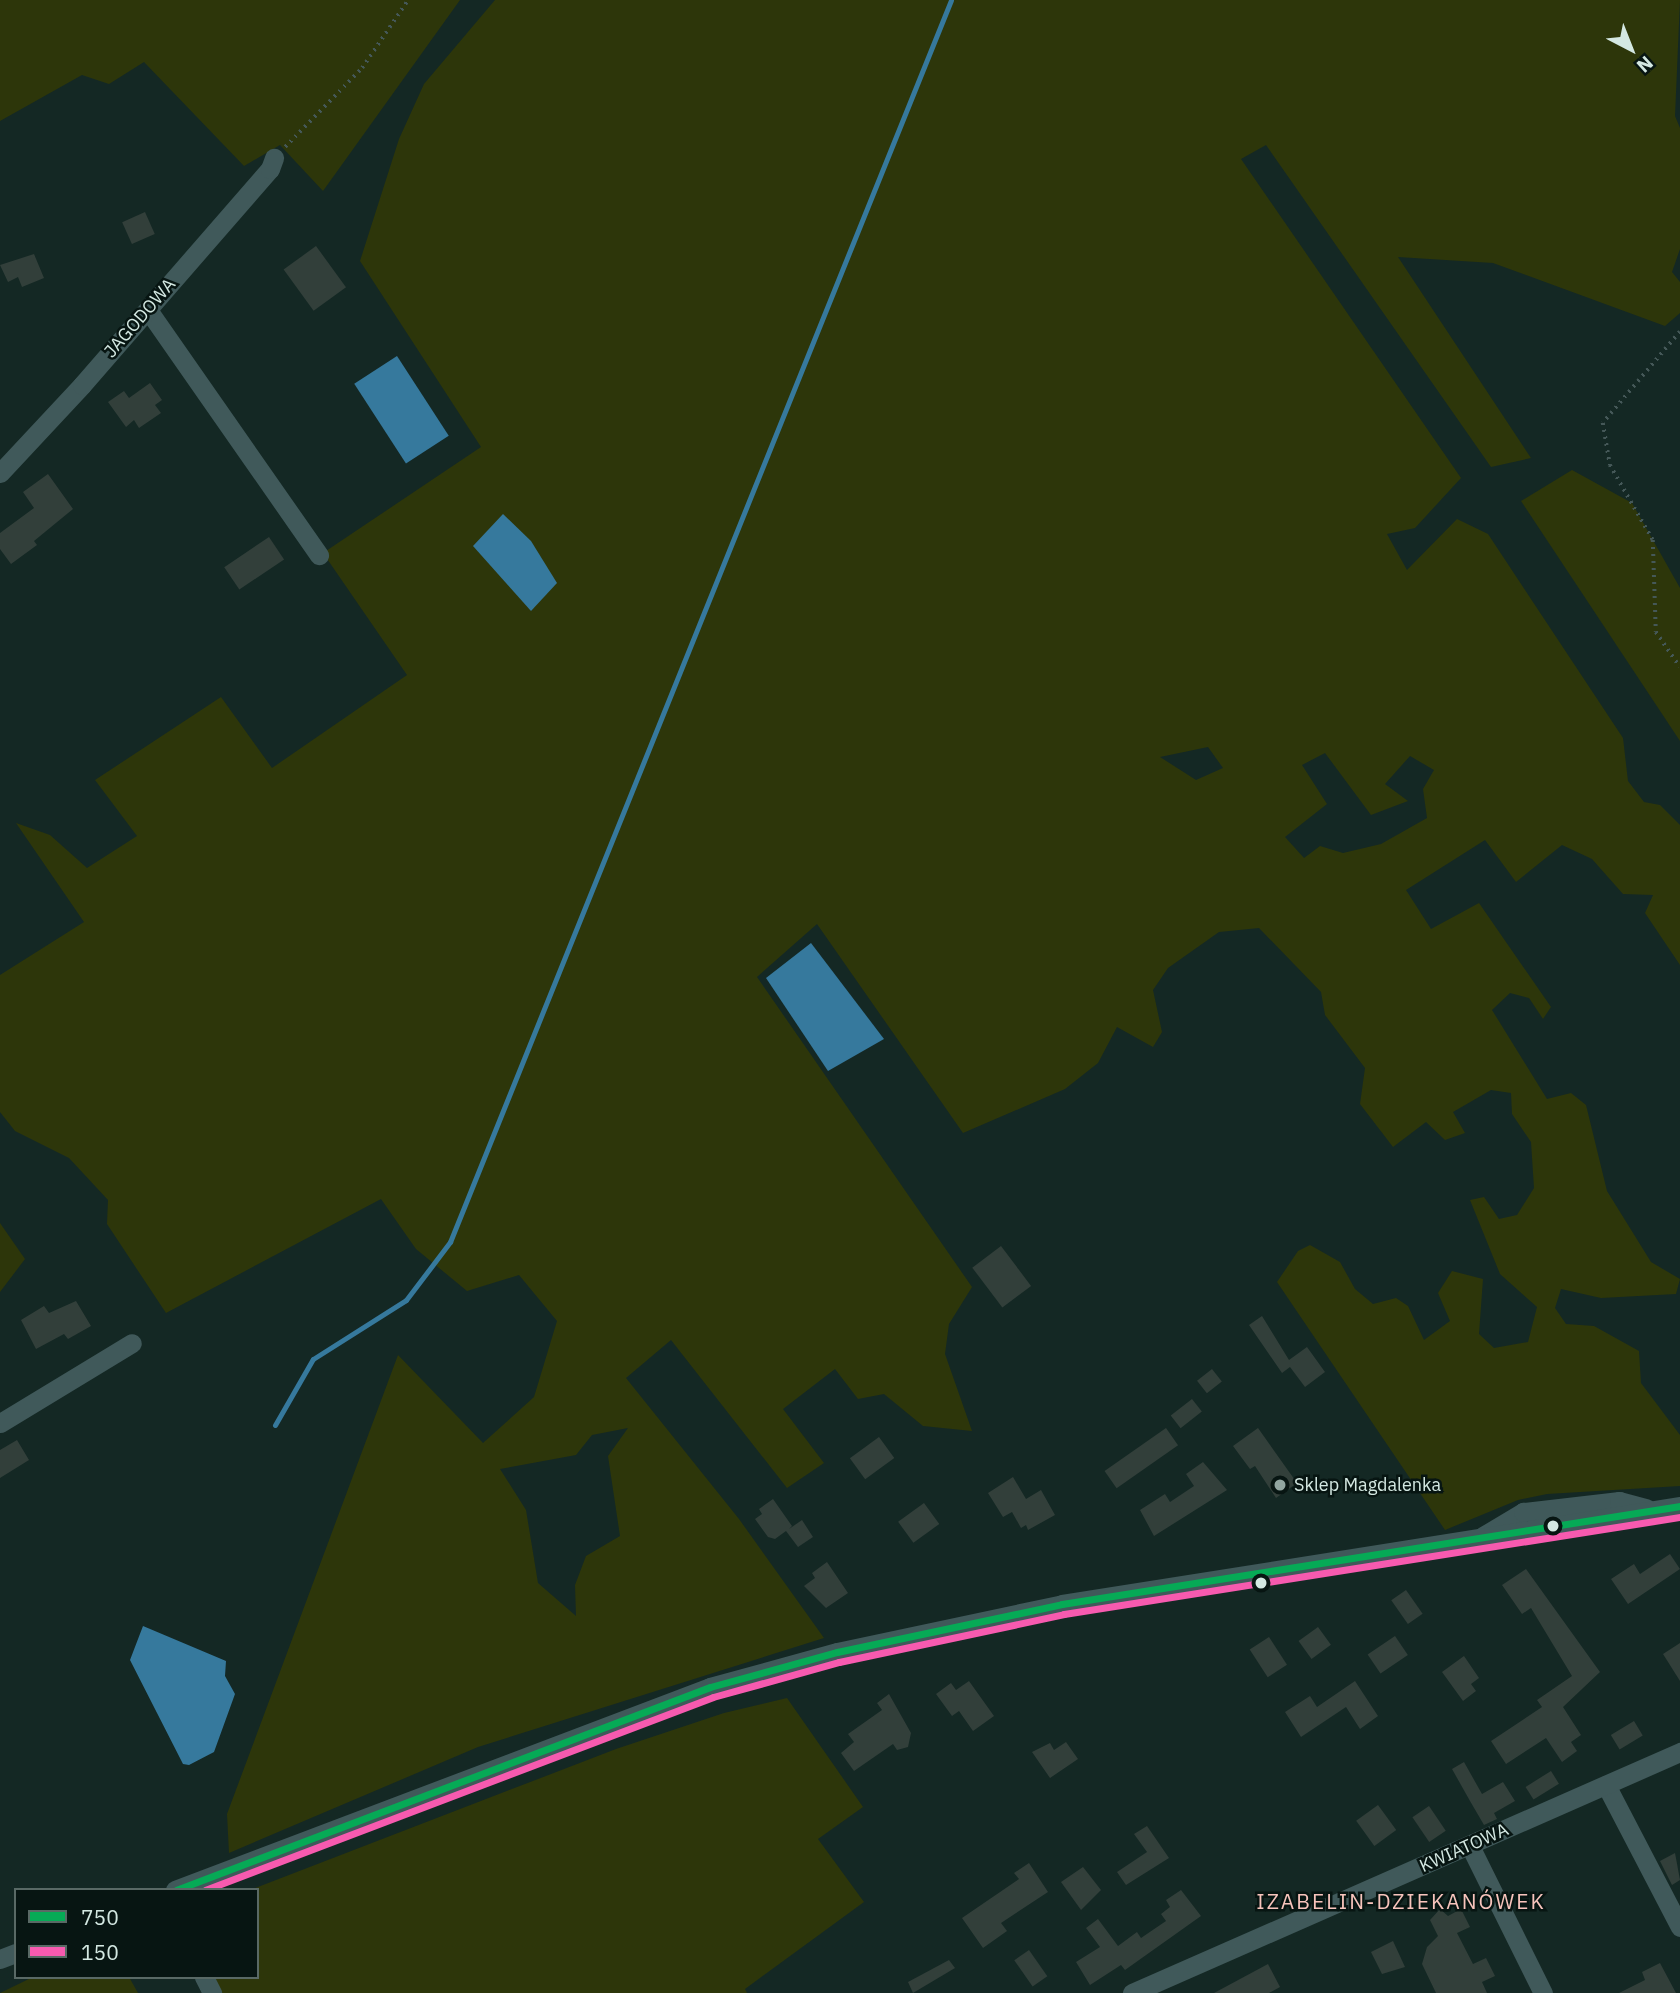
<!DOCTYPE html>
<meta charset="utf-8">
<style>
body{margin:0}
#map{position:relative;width:1680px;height:1993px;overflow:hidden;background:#142824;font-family:"IBM Plex Sans",sans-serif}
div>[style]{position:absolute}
.green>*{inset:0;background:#2d360a}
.water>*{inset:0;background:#36799d;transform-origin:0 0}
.stream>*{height:5px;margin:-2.5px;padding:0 2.5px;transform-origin:2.5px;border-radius:2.5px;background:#36799d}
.building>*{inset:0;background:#323f3a;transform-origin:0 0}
.path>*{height:3.5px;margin-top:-1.75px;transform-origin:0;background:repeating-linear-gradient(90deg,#455858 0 2px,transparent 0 7px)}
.minor>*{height:19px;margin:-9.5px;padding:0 9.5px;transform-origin:9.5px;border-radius:9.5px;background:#40595a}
.bus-1>*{height:7px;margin:-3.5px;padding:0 3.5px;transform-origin:3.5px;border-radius:3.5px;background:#06aa56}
.bus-2>*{height:7px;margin:-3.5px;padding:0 3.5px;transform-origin:3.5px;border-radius:3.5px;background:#f75aaf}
.dots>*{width:19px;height:19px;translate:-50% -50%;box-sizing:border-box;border:4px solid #071512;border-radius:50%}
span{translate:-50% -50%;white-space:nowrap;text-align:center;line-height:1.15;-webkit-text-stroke:5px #071512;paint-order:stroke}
.street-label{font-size:18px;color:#d4e8e2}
.poi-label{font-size:18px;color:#d4e8e2}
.left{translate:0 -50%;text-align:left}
.quarter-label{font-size:21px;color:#f7c4bc;letter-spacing:2px}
.legend{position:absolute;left:14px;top:1888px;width:245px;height:91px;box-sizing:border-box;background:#071512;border:2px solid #596965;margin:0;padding:9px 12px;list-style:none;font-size:21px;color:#d4e8e2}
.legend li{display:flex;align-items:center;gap:14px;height:35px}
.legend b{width:35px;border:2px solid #596965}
.north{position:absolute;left:1596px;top:14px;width:70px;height:70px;-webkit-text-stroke:5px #071512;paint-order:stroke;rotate:138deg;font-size:19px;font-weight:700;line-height:28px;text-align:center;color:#d4e8e2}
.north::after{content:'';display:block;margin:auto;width:24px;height:32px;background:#d4e8e2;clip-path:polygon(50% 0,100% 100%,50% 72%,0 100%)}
</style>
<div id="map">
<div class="green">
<div style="clip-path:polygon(0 0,460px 0,323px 191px,280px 145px,244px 166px,144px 62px,109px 84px,82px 75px,0 121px)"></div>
<div style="clip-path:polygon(evenodd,495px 0,1680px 0,1675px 116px,1680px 128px,1680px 249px,1672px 272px,1680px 282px,1680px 313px,1665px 326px,1493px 263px,1398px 257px,1531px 458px,1491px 467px,1266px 145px,1241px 159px,1461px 478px,1415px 528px,1387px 534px,1407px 570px,1457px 519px,1488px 534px,1623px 738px,1628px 781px,1644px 802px,1660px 805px,1680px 825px,1680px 965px,1645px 913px,1653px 895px,1623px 894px,1592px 859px,1562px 845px,1516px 882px,1485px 840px,1406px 890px,1431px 929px,1479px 903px,1551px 1007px,1543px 1019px,1529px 998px,1510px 993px,1492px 1010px,1547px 1099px,1571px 1093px,1586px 1105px,1607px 1191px,1651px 1262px,1680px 1279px,1676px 1294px,1601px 1298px,1561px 1289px,1555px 1308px,1566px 1324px,1594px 1326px,1639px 1351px,1641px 1383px,1680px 1435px,1680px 1486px,1547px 1494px,1518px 1500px,1445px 1530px,1277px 1282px,1298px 1251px,1310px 1245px,1340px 1262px,1355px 1289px,1373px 1304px,1396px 1298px,1408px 1306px,1424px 1340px,1450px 1321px,1438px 1293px,1452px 1271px,1483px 1279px,1479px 1334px,1494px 1348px,1528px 1342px,1537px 1307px,1500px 1274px,1470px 1200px,1484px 1197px,1499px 1219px,1517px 1215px,1534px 1188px,1531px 1142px,1512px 1114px,1511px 1093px,1491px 1090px,1453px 1112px,1465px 1133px,1445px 1140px,1426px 1122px,1393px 1147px,1360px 1104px,1365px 1068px,1325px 1015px,1321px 992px,1259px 928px,1219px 932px,1168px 968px,1153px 990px,1162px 1032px,1153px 1047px,1117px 1027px,1098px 1063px,1065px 1089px,963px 1133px,817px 924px,757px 977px,972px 1287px,949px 1324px,945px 1354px,972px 1431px,923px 1426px,884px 1394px,858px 1399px,835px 1369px,783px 1409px,824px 1463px,787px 1488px,671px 1340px,626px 1378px,739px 1519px,824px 1638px,478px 1747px,229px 1853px,227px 1814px,398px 1355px,483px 1443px,534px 1397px,557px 1321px,519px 1275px,467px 1291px,416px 1249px,381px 1199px,166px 1313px,107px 1224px,108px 1200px,69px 1158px,15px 1131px,0 1112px,0 975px,84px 922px,16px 823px,50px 835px,87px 868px,137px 836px,95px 780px,221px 697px,272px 768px,407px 675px,323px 553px,481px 447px,360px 261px,399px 139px,424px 84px,495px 0,1208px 747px,1223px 768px,1196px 780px,1160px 757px,1208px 747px,495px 0,1325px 753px,1371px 815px,1408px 801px,1385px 784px,1410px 756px,1434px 770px,1423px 789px,1427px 818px,1381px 844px,1343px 853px,1320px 846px,1304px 858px,1285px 837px,1327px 804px,1302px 765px,1325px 753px,495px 0,628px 1428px,608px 1456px,620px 1536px,586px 1556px,575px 1585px,576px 1616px,538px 1583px,526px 1510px,500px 1469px,576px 1455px,592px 1435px,628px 1428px)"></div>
<div style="clip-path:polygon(1572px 470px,1632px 503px,1680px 588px,1680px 741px,1521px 501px)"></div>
<div style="clip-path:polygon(0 1223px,25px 1259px,0 1292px)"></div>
<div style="clip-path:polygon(787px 1698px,863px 1807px,818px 1839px,864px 1902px,745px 1989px,747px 1993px,222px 1993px,214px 1977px,257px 1977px,257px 1890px,250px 1890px,616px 1749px,724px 1713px)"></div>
<div style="clip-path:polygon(33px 1977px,129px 1977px,138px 1993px,0 1993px)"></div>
</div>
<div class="water">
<div style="left:397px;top:356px;width:95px;height:51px;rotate:57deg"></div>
<div style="clip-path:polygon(503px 514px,531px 541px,557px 583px,531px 611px,473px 546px)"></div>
<div style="clip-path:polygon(811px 943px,884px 1039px,828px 1071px,766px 978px)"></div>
<div style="clip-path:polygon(143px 1626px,226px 1661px,225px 1676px,235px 1694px,214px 1752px,189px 1765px,183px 1764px,130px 1660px)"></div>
</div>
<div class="stream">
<div style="left:275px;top:1425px;width:76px;rotate:-60.1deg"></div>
<div style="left:313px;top:1359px;width:110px;rotate:-32.4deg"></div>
<div style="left:406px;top:1300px;width:73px;rotate:-52.8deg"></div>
<div style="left:450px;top:1242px;width:1339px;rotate:-68.03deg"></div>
</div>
<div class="building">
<div style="left:145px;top:212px;width:24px;height:25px;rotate:66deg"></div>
<div style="left:316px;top:246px;width:51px;height:40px;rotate:54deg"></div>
<div style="clip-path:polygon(34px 254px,44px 278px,22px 287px,18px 277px,8px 282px,0 265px)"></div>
<div style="clip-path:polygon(150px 383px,162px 400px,155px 405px,161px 413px,139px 428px,134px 420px,126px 427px,108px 402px,124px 391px,129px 398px)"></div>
<div style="clip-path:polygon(48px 474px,73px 509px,34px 541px,37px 545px,11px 564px,0 549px,0 533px,34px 508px,23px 492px)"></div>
<div style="left:269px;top:537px;width:27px;height:54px;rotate:56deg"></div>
<div style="left:1001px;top:1246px;width:50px;height:36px;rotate:53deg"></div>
<div style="clip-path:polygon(76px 1301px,91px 1326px,68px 1339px,64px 1334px,36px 1349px,21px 1320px,44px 1306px,49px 1313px)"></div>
<div style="clip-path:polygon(1262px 1316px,1289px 1360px,1307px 1347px,1325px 1372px,1305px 1387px,1290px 1367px,1282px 1373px,1249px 1325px)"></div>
<div style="left:1212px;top:1369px;width:16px;height:19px;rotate:52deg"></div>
<div style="left:1192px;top:1399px;width:16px;height:27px;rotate:52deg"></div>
<div style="left:1166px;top:1428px;width:21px;height:75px;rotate:55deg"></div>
<div style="clip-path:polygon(1258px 1428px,1297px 1483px,1276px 1498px,1255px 1466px,1250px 1469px,1233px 1446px)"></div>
<div style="left:879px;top:1437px;width:26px;height:36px;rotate:54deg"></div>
<div style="clip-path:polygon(17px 1440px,29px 1460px,0 1478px,0 1450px)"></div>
<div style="clip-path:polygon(1203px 1462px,1227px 1490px,1154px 1536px,1140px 1510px,1165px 1494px,1170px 1502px,1194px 1486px,1186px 1474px)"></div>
<div style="clip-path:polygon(1013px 1477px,1026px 1499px,1041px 1490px,1055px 1515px,1028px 1530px,1026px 1525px,1021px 1528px,1012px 1512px,1003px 1517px,988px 1493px)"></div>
<div style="clip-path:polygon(773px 1499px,792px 1526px,789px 1529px,802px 1520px,813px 1537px,798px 1547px,786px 1531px,775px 1539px,768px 1537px,755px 1519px,762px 1514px,759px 1509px)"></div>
<div style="left:924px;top:1503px;width:26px;height:32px;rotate:54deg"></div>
<div style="clip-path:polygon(1670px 1554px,1680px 1569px,1628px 1604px,1611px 1579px,1634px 1564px,1640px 1574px)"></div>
<div style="clip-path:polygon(827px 1562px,848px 1593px,826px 1608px,804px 1586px,815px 1578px,812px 1573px)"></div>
<div style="clip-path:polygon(1526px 1569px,1600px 1672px,1563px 1707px,1581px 1735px,1571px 1742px,1577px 1751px,1562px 1762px,1546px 1738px,1506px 1764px,1491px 1741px,1542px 1707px,1537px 1700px,1572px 1676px,1531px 1608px,1522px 1614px,1502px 1585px)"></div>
<div style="left:1406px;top:1590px;width:29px;height:18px;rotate:55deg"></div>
<div style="left:1318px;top:1627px;width:22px;height:24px;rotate:54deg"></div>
<div style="left:1395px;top:1636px;width:23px;height:33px;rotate:56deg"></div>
<div style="left:1269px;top:1637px;width:33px;height:23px;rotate:57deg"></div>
<div style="clip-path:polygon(1680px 1643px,1680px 1681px,1663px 1654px)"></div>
<div style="clip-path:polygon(1464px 1656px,1479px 1678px,1471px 1684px,1476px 1691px,1463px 1701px,1442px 1672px)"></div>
<div style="clip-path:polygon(969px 1681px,994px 1716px,973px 1731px,959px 1711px,952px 1716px,936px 1694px,951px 1683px,956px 1690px)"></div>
<div style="clip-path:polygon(1355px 1681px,1378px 1716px,1360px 1729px,1346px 1707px,1301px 1737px,1285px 1712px,1310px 1696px,1317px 1707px)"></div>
<div style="clip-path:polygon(889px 1694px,911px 1733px,908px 1747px,897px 1750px,893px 1744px,854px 1771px,841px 1753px,854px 1742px,848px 1734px,882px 1710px,877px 1703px)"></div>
<div style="left:1634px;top:1721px;width:17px;height:27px;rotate:59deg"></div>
<div style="clip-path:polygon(1066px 1742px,1078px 1759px,1050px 1778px,1032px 1752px,1050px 1743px,1054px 1750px)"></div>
<div style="clip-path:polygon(1464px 1762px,1482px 1794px,1503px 1782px,1515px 1801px,1494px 1813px,1497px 1819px,1484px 1825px,1470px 1801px,1452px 1769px)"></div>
<div style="left:1551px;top:1771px;width:15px;height:30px;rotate:58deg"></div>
<div style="left:1378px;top:1805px;width:31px;height:27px;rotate:54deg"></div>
<div style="left:1429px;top:1806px;width:30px;height:20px;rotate:56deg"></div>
<div style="clip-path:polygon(1147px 1826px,1169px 1858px,1126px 1885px,1117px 1872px,1147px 1852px,1134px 1834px)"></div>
<div style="clip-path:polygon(1675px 1853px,1680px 1880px,1672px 1885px,1660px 1861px)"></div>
<div style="clip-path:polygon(1029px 1863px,1048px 1892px,1001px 1923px,1007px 1931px,983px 1948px,962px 1918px,1019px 1879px,1014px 1873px)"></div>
<div style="clip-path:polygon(1083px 1867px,1101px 1890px,1081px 1910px,1061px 1882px)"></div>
<div style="clip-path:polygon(1181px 1890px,1201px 1916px,1125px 1970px,1121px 1965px,1090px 1985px,1076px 1962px,1100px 1947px,1086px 1928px,1098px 1919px,1118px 1946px,1137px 1932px,1141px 1938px,1166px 1921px,1161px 1914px,1170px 1907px,1166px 1900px)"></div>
<div style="clip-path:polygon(1440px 1909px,1448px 1916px,1461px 1909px,1470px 1927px,1457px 1933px,1473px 1964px,1486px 1958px,1495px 1976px,1482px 1982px,1487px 1993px,1436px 1993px,1422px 1964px,1427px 1947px,1438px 1936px,1430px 1920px)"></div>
<div style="clip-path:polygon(1393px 1941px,1405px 1967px,1382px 1974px,1371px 1952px)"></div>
<div style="left:1029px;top:1950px;width:32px;height:18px;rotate:55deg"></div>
<div style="clip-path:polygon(949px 1960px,955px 1968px,913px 1993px,908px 1982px)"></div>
<div style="clip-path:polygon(1660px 1963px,1676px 1993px,1619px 1993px,1645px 1980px,1642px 1972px)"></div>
<div style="clip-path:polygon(1268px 1964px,1280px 1987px,1269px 1993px,1214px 1993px)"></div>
</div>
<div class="path">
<div style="left:285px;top:147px;width:110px;rotate:-45.7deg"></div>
<div style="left:362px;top:68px;width:82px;rotate:-55.9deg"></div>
<div style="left:1680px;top:332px;width:119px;rotate:130.2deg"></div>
<div style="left:1603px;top:423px;width:43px;rotate:80.5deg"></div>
<div style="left:1610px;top:465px;width:86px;rotate:60.2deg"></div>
<div style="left:1653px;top:540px;width:92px;rotate:88.1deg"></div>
<div style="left:1656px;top:632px;width:42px;rotate:55.6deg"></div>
</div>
<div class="minor">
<div style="left:148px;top:310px;width:299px;rotate:55.1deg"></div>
<div style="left:0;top:473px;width:120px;rotate:-47deg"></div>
<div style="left:82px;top:385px;width:286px;rotate:-49deg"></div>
<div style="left:270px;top:169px;width:12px;rotate:-70deg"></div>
<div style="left:0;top:1423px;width:154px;rotate:-31.2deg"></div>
<div style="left:1483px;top:1536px;width:47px;rotate:-31deg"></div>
<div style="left:1523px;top:1512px;width:97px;rotate:-6.5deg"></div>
<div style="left:1619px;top:1501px;width:28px;rotate:15deg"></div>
<div style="left:1606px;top:1785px;width:160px;rotate:62.5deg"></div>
<div style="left:1470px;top:1846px;width:164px;rotate:63.6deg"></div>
<div style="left:175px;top:1890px;width:572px;rotate:-20.78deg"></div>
<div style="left:710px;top:1687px;width:132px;rotate:-15.4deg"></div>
<div style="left:837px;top:1652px;width:230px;rotate:-12deg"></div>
<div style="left:1062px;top:1604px;width:626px;rotate:-9.01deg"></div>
<div style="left:0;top:1959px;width:17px;rotate:-21deg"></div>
<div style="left:204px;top:1977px;width:18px;rotate:63deg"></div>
<div style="left:1132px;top:1993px;width:599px;rotate:-23.74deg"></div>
</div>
<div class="bus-1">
<div style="left:176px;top:1890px;width:571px;rotate:-20.81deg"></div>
<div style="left:710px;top:1687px;width:132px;rotate:-15.4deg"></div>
<div style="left:837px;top:1652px;width:230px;rotate:-12deg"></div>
<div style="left:1062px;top:1604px;width:626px;rotate:-9.01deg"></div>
</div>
<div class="bus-2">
<div style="left:205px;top:1890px;width:543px;rotate:-20.8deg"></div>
<div style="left:713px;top:1697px;width:131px;rotate:-15.5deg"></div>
<div style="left:839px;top:1662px;width:230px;rotate:-12deg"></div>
<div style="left:1064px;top:1614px;width:624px;rotate:-8.95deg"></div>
</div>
<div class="dots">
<div style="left:1280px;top:1485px;background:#91a5a0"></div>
<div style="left:1553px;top:1526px;background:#d4e8e2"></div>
<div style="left:1261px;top:1583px;background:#d4e8e2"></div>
</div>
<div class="street-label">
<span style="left:140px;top:318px;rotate:-49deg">JAGODOWA</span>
<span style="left:1464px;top:1848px;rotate:-24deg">KWIATOWA</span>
</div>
<div class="poi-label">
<span class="left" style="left:1294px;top:1485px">Sklep Magdalenka</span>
</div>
<div class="quarter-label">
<span style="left:1401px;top:1901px">IZABELIN-DZIEKANÓWEK</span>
</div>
<ul class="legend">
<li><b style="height:9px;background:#06aa56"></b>750</li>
<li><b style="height:9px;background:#f75aaf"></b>150</li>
</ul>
<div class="north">N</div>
</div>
